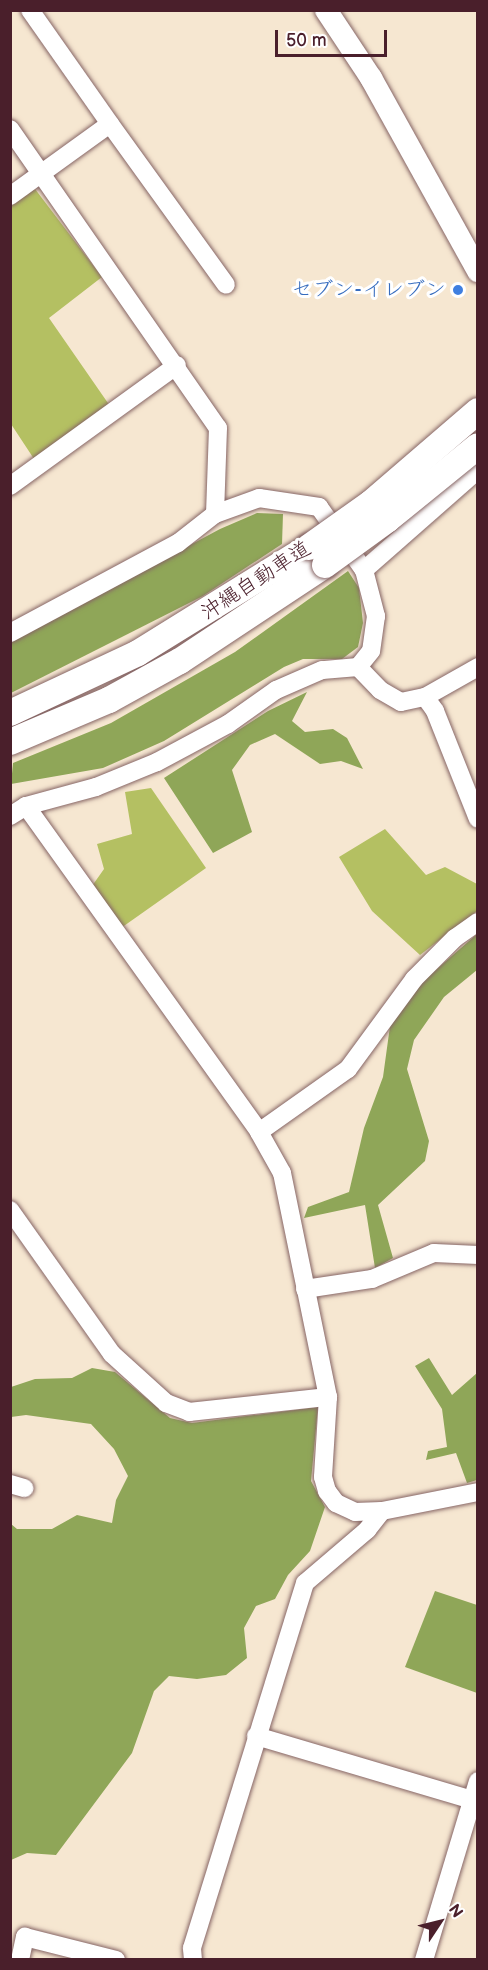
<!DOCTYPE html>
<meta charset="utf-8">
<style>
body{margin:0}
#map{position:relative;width:488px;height:1970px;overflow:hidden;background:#f6e7d1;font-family:"Balsamiq Sans","Klee One",sans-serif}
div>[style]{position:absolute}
.green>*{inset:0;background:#b4c062}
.forest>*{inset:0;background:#8fa658}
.roads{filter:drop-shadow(0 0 2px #866565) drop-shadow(0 0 2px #866565)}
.minor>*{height:18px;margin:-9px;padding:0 9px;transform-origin:9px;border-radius:9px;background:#fff}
.major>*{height:22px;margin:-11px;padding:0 11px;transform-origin:11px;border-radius:11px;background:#fff}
.highway>*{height:26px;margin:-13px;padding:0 13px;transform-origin:13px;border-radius:13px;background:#fff}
.bridges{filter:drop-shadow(0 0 2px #866565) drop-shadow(0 0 2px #866565)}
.highway-bridge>*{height:26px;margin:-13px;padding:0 13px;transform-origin:13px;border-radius:13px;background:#fff}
.dots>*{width:16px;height:16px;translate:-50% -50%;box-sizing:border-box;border:3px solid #fff;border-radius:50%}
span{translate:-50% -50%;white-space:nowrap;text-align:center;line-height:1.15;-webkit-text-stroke:6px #fff;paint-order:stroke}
.shop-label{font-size:21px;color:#366cbe}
.right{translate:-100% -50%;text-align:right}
.street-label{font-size:21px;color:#4a1f2b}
.frame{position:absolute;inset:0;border:12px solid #4a1f2b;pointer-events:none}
.north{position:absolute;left:410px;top:1892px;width:60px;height:60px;-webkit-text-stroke:4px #fff;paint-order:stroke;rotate:55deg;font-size:16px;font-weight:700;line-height:24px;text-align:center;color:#4a1f2b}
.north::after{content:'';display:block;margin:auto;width:21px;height:27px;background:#4a1f2b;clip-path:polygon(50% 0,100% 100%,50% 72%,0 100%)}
.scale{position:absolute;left:275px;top:30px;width:112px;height:27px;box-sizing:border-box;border:3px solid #4a1f2b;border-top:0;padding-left:8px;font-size:18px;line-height:21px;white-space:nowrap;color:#4a1f2b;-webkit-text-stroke:4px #fff;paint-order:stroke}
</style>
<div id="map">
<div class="green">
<div style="clip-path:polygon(35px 189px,102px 277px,49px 318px,110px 406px,36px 462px,11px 424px,10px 207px)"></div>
<div style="clip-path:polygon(151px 788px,206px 868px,121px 928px,92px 886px,104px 869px,97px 844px,132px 834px,125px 792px)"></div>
<div style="clip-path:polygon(385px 829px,426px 875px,445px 867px,477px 884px,477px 911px,420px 955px,372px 911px,339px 857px)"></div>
</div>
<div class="forest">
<div style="clip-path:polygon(257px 513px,283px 514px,282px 544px,203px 596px,11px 693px,11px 641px,220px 529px)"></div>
<div style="clip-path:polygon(348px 571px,359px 588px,363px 623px,358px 647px,342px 659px,303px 659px,284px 667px,164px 741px,103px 768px,11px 784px,13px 763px,111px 723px,235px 652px)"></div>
<div style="clip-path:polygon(307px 692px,292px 721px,305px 732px,333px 729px,347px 738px,363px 769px,341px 761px,320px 764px,275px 734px,250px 745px,232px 770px,252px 832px,213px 853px,164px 778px,268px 711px)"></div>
<div style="clip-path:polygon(477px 934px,477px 970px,444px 997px,414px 1040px,407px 1069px,429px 1141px,425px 1161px,378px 1205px,393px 1258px,375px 1268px,365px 1205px,304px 1218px,308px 1207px,349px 1192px,364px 1128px,383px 1077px,390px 1026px,422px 982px)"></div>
<div style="clip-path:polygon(429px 1358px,452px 1395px,477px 1373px,477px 1480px,467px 1483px,456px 1453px,426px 1460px,428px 1451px,447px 1447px,442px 1409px,415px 1366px)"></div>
<div style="clip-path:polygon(92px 1368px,115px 1372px,170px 1418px,192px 1423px,318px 1407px,311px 1481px,325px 1507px,310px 1551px,288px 1575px,275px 1599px,256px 1606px,244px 1628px,247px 1658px,226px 1675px,197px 1679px,169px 1676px,154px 1691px,132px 1753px,56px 1855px,27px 1853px,11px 1860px,11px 1524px,17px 1529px,52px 1529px,77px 1515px,112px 1523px,116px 1500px,128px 1476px,114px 1449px,91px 1424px,26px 1415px,11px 1417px,11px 1387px,35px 1379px,72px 1378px)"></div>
<div style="clip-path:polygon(435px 1591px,477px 1605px,477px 1693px,405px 1667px)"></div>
</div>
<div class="roads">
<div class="minor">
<div style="left:30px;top:10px;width:139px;rotate:54.9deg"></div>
<div style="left:10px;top:129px;width:364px;rotate:55.2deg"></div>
<div style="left:218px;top:428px;width:86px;rotate:92deg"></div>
<div style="left:10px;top:196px;width:123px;rotate:-35.8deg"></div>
<div style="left:110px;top:124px;width:198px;rotate:54.2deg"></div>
<div style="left:10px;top:486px;width:206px;rotate:-35.9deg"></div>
<div style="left:364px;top:570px;width:152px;rotate:-41.3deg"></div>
<div style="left:10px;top:633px;width:191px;rotate:-28.2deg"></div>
<div style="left:178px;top:543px;width:47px;rotate:-38.1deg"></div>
<div style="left:215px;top:514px;width:47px;rotate:-20deg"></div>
<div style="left:259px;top:498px;width:61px;rotate:8.5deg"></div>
<div style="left:319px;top:507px;width:77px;rotate:54.5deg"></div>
<div style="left:364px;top:570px;width:48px;rotate:75.4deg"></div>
<div style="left:376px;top:616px;width:35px;rotate:98deg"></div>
<div style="left:371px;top:651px;width:21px;rotate:129deg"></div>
<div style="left:358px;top:667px;width:36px;rotate:175deg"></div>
<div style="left:322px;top:670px;width:50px;rotate:156.5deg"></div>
<div style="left:276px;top:690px;width:59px;rotate:144.7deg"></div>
<div style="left:228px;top:724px;width:81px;rotate:151.8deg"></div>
<div style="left:157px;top:762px;width:66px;rotate:157.7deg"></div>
<div style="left:96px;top:787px;width:73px;rotate:164.8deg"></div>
<div style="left:26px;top:806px;width:19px;rotate:148deg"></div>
<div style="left:358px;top:667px;width:32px;rotate:46deg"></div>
<div style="left:380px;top:690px;width:24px;rotate:30deg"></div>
<div style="left:401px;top:702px;width:25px;rotate:-12deg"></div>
<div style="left:425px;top:697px;width:61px;rotate:-29.5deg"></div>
<div style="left:425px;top:697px;width:17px;rotate:54deg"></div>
<div style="left:435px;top:711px;width:116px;rotate:68.3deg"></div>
<div style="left:26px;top:806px;width:401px;rotate:54.4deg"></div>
<div style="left:259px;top:1132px;width:47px;rotate:60.7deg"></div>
<div style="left:282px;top:1173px;width:229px;rotate:78.4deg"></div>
<div style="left:328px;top:1397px;width:80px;rotate:93.6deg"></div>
<div style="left:323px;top:1477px;width:15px;rotate:74deg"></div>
<div style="left:327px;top:1491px;width:15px;rotate:53deg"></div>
<div style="left:336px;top:1503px;width:21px;rotate:25deg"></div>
<div style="left:355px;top:1512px;width:27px;rotate:-2deg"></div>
<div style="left:382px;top:1511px;width:98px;rotate:-11.2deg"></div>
<div style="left:259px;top:1132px;width:109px;rotate:-35.3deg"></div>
<div style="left:348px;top:1069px;width:112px;rotate:-53.7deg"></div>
<div style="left:414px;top:979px;width:58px;rotate:-45deg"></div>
<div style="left:455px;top:938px;width:28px;rotate:-35deg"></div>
<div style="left:10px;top:1210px;width:176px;rotate:54.7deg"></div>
<div style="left:112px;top:1354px;width:73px;rotate:42.2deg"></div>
<div style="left:166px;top:1403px;width:25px;rotate:21deg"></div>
<div style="left:189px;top:1412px;width:140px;rotate:-6.2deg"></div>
<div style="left:305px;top:1289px;width:68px;rotate:-8.5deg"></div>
<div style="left:372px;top:1279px;width:67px;rotate:-22.8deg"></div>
<div style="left:434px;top:1253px;width:44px;rotate:2.6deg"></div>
<div style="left:10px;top:1484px;width:15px;rotate:16deg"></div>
<div style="left:256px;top:1736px;width:225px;rotate:16.5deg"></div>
<div style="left:20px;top:1960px;width:24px;rotate:-78deg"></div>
<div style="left:25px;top:1937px;width:94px;rotate:14.2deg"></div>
<div style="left:193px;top:1960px;width:12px;rotate:-95deg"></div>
<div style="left:192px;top:1948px;width:382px;rotate:-72.8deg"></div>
<div style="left:305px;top:1583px;width:82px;rotate:-40.5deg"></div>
<div style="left:367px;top:1530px;width:24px;rotate:-52deg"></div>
<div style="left:424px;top:1960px;width:187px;rotate:-73.2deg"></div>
</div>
<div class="major">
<div style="left:326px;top:10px;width:82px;rotate:56.5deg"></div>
<div style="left:371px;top:78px;width:221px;rotate:61deg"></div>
</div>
<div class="highway">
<div style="left:10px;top:713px;width:141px;rotate:-25.1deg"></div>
<div style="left:138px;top:653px;width:201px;rotate:-31.8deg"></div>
<div style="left:10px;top:742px;width:108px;rotate:-23deg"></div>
<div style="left:109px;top:700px;width:81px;rotate:-28.8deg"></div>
<div style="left:180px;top:661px;width:174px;rotate:-33.5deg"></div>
</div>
</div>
<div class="bridges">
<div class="highway-bridge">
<div style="left:309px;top:547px;width:76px;rotate:-35.4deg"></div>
<div style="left:371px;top:503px;width:141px;rotate:-40.7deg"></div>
<div style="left:325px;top:565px;width:77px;rotate:-36deg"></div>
<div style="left:387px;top:520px;width:117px;rotate:-39.1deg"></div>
</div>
</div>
<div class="dots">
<div style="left:458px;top:290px;background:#3f7fe0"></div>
</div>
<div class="shop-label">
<span class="right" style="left:446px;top:290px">セブン-イレブン</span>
</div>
<div class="street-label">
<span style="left:256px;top:581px;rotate:-33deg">沖縄自動車道</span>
</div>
<div class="frame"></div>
<div class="north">N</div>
<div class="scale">50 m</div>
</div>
